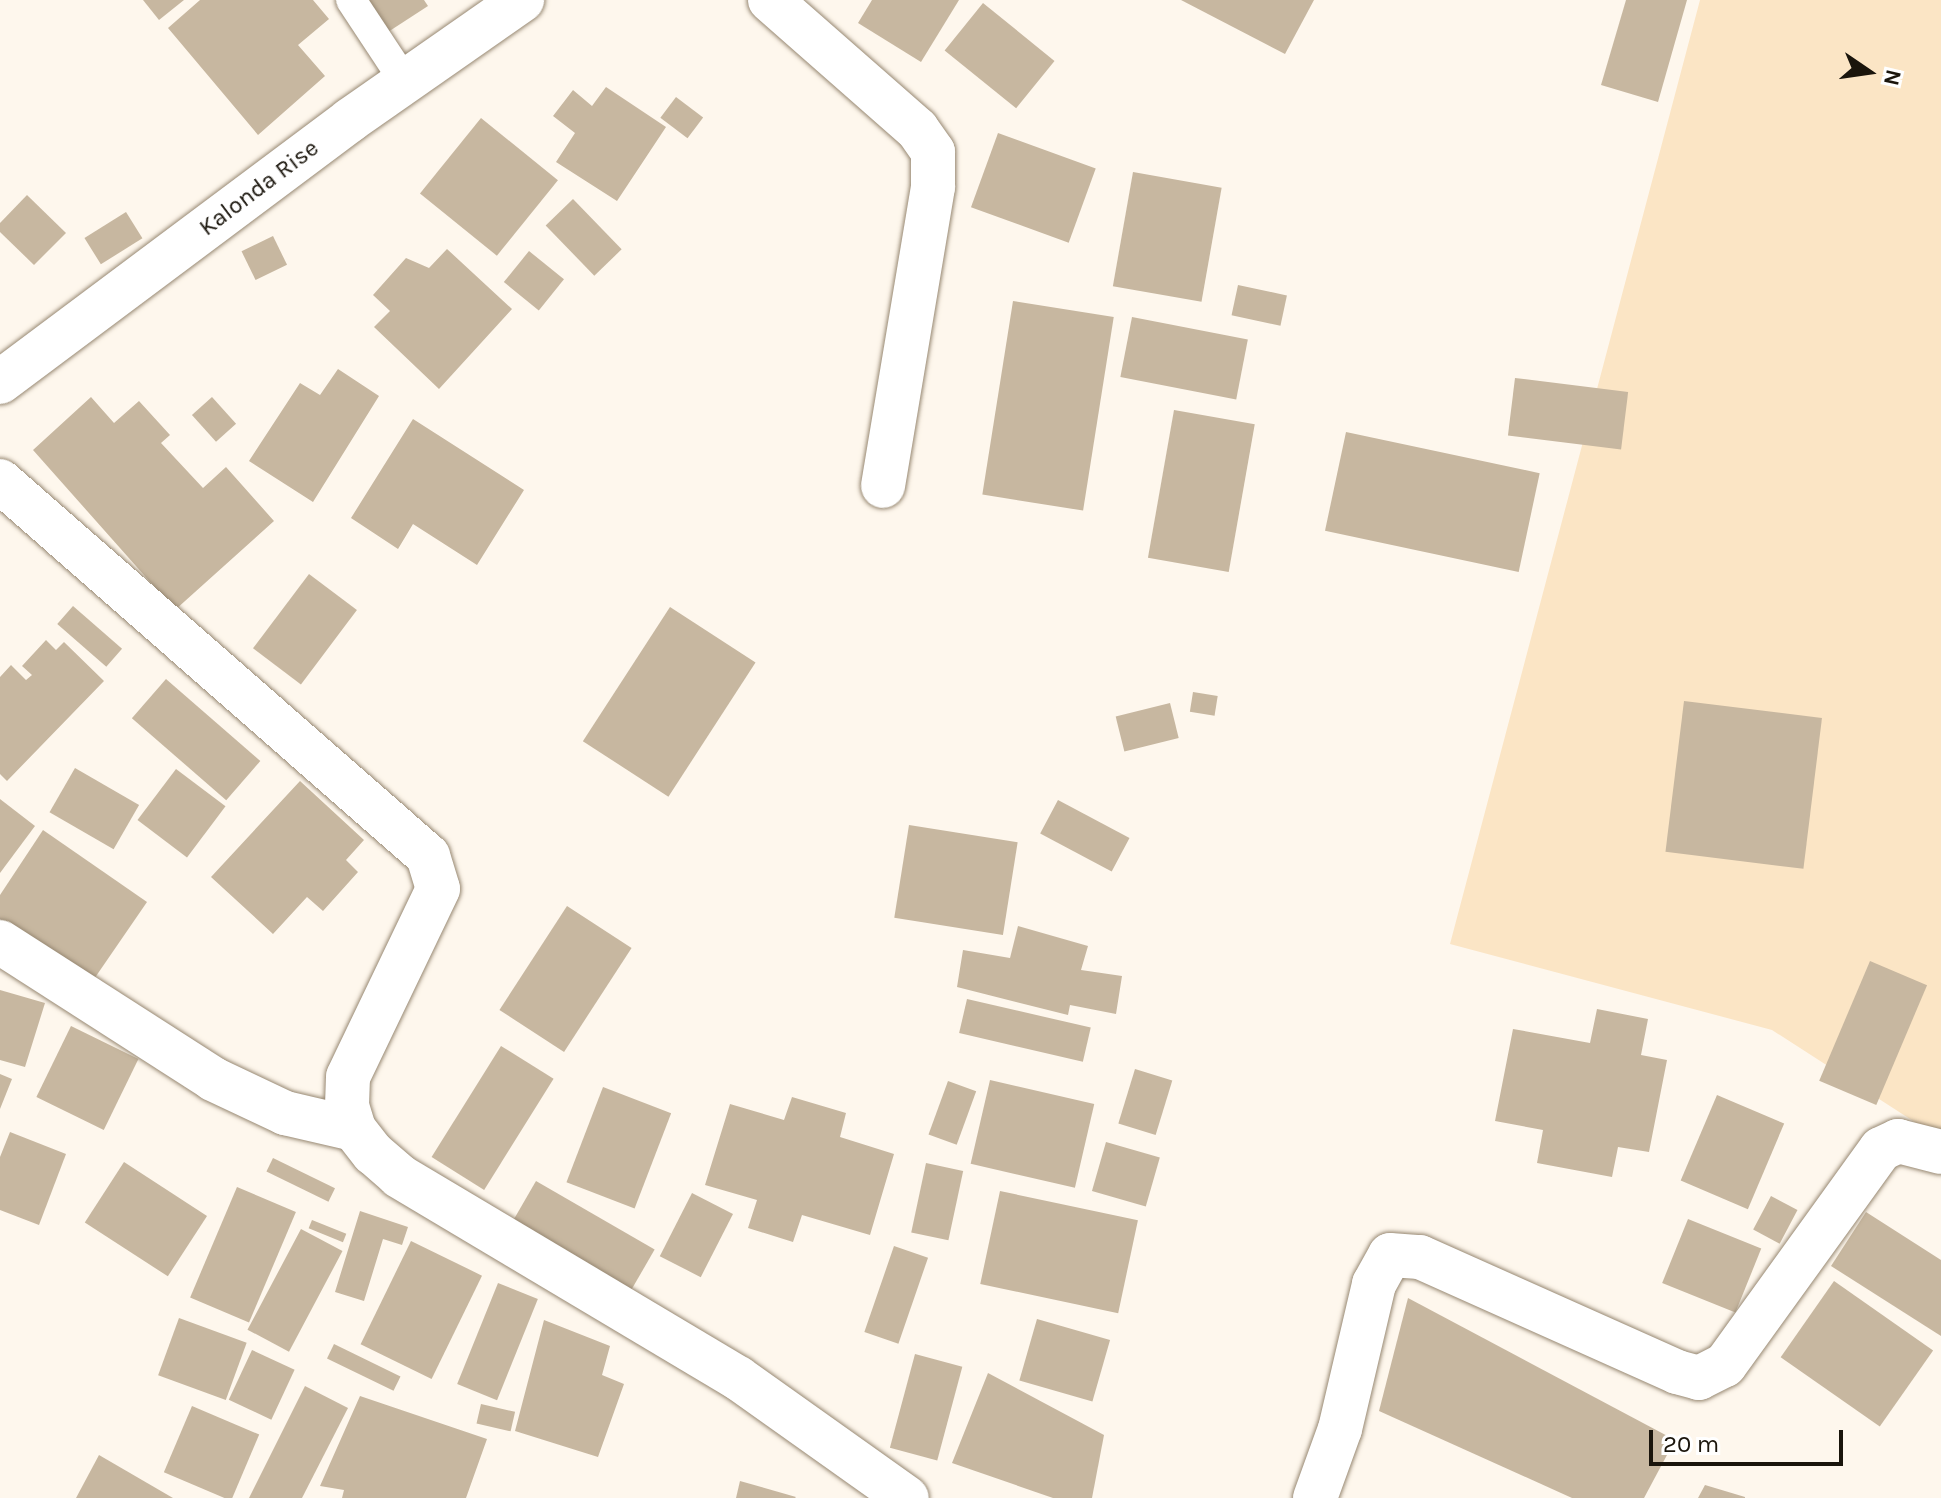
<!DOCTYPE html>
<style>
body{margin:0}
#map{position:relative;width:1941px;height:1498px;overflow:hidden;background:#fef7ed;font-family:Karla,sans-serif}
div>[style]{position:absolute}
.green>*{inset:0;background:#fbe5c5}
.building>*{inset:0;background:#c7b7a0;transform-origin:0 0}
.roads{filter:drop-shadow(0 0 2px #978872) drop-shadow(0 0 2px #978872)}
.service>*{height:30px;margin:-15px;padding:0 15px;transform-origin:15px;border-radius:15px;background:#fff}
.minor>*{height:44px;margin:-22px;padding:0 22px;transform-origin:22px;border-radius:22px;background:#fff}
span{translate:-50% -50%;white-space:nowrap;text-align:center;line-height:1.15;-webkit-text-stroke:6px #fff;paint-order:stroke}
.street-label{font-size:24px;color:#1a150c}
.north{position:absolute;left:1829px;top:32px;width:80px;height:80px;-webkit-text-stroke:6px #fff;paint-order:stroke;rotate:103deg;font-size:22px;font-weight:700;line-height:32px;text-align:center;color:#1a150c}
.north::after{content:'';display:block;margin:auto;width:28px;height:36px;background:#1a150c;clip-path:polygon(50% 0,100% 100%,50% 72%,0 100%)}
.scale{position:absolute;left:1649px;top:1430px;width:194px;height:36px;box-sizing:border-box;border:4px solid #1a150c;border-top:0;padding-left:10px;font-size:24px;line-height:28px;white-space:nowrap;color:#1a150c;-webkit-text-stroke:6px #fff;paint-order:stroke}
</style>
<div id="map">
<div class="green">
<div style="clip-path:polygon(1700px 0,1941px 0,1941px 1139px,1772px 1030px,1450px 944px)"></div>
</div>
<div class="building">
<div style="clip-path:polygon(143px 0,184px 0,159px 20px)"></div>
<div style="clip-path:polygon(200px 0,313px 0,329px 19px,298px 45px,325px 76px,258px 135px,168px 28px)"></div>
<div style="clip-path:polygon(367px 0,424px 0,428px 6px,388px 32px)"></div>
<div style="clip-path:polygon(872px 0,959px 0,921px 62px,858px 23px)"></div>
<div style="clip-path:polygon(1181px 0,1314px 0,1285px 54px)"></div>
<div style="clip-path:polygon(1626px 0,1687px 0,1658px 102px,1601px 85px)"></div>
<div style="left:983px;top:3px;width:92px;height:61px;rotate:39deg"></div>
<div style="clip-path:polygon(606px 87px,666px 127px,617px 201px,556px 162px,575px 133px,553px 116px,573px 90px,592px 106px)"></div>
<div style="left:676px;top:97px;width:34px;height:26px;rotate:37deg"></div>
<div style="left:481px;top:118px;width:99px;height:97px;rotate:39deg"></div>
<div style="left:998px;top:133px;width:104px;height:79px;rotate:20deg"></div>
<div style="left:1133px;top:172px;width:90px;height:116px;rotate:10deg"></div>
<div style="clip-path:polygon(27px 195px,66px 233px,34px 265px,0 232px,0 223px)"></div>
<div style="left:573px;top:199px;width:70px;height:38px;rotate:46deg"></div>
<div style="left:126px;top:212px;width:31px;height:49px;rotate:58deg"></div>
<div style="left:273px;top:236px;width:32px;height:35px;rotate:64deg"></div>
<div style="clip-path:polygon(447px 249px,512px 309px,439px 389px,374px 327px,390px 311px,373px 295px,406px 258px,429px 268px)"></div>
<div style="left:529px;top:251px;width:45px;height:40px;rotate:39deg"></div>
<div style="left:1238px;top:285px;width:50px;height:31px;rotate:12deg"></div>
<div style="left:1013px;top:301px;width:102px;height:196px;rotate:9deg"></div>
<div style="left:1132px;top:317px;width:118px;height:61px;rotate:11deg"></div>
<div style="clip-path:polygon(338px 369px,379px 396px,313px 502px,249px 461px,300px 383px,320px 395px)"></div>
<div style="left:1515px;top:378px;width:114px;height:58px;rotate:7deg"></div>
<div style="clip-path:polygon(91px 397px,114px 423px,139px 401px,170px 435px,161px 443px,203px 488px,226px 467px,274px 521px,175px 610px,33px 450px)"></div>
<div style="left:212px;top:397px;width:36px;height:27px;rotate:48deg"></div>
<div style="left:1174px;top:410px;width:82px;height:150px;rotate:10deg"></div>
<div style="clip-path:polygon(413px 419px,524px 490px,477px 565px,413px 524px,398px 549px,351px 518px)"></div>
<div style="left:1346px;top:432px;width:198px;height:101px;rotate:12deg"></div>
<div style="left:309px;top:574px;width:60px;height:93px;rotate:37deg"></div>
<div style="left:73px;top:606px;width:65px;height:24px;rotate:41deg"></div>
<div style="left:670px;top:607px;width:102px;height:160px;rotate:33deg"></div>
<div style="clip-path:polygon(46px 640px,56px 650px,64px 642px,104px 681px,7px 781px,0 774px,0 677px,11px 665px,26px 680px,32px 675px,22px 666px)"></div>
<div style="left:166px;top:679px;width:125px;height:52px;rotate:41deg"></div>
<div style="left:1193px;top:692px;width:25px;height:20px;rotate:9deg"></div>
<div style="left:1684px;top:701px;width:139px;height:152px;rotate:7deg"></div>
<div style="left:1170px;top:703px;width:36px;height:56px;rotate:76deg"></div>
<div style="left:75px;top:768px;width:74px;height:51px;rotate:30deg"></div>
<div style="left:176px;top:769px;width:62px;height:64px;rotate:37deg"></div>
<div style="clip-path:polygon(300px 781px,364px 840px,346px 860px,358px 872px,323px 911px,307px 897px,273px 934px,211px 877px)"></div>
<div style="clip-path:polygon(0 799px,35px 826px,0 873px)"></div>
<div style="left:1058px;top:800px;width:81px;height:38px;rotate:28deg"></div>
<div style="left:909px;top:825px;width:110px;height:94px;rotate:9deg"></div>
<div style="clip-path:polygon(43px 830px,147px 902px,92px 982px,0 919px,0 895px)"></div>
<div style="left:567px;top:906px;width:77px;height:124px;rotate:33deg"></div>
<div style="clip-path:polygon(1018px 926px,1088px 946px,1081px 970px,1122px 976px,1116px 1014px,1070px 1005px,1068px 1015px,957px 987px,963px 950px,1010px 958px)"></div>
<div style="left:1870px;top:961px;width:62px;height:130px;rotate:23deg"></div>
<div style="clip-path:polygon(0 990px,45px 1003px,25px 1067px,0 1060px)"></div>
<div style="left:967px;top:999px;width:127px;height:35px;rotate:13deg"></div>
<div style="clip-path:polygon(1597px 1009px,1648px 1019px,1641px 1055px,1667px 1060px,1649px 1152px,1618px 1147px,1612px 1177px,1537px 1163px,1543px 1130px,1495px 1121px,1513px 1029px,1590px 1043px)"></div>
<div style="left:71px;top:1026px;width:75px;height:79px;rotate:26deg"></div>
<div style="left:501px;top:1046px;width:62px;height:131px;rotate:32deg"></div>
<div style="left:1135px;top:1069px;width:39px;height:57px;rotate:17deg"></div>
<div style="clip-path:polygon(0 1074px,12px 1079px,0 1109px)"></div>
<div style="left:990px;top:1080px;width:107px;height:86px;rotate:13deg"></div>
<div style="left:948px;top:1081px;width:30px;height:57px;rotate:20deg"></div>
<div style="left:603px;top:1087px;width:73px;height:102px;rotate:21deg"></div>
<div style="left:1717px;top:1095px;width:73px;height:93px;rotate:23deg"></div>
<div style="clip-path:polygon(792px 1097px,846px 1113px,840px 1137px,894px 1154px,870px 1235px,802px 1215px,793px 1242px,748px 1228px,757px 1200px,705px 1185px,730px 1104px,784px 1120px)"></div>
<div style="clip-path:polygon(10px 1132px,66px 1154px,39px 1225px,0 1210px,0 1157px)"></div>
<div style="left:1106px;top:1142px;width:56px;height:51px;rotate:16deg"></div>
<div style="left:273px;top:1158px;width:69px;height:15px;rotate:26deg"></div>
<div style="left:124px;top:1162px;width:99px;height:72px;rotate:33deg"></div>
<div style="left:926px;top:1163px;width:38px;height:71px;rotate:12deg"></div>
<div style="left:536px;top:1181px;width:137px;height:48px;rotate:30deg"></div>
<div style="left:237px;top:1187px;width:64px;height:120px;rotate:23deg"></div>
<div style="left:1000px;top:1191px;width:141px;height:95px;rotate:12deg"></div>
<div style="left:692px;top:1193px;width:46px;height:71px;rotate:27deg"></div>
<div style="left:1771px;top:1196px;width:30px;height:38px;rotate:28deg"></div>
<div style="clip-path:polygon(360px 1211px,408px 1227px,402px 1245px,383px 1239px,364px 1301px,335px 1292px)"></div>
<div style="clip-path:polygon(1866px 1212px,1941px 1260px,1941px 1336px,1831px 1266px)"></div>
<div style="left:1688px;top:1219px;width:79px;height:69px;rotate:22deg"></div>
<div style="left:312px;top:1220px;width:37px;height:9px;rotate:22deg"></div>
<div style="left:301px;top:1229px;width:47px;height:114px;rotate:28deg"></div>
<div style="left:411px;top:1241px;width:79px;height:115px;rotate:26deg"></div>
<div style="left:894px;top:1246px;width:36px;height:91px;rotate:19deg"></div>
<div style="left:1834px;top:1281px;width:121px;height:93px;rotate:35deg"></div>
<div style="left:498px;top:1283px;width:43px;height:109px;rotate:22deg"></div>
<div style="clip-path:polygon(1408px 1298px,1675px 1440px,1644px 1498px,1572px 1498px,1379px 1411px)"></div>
<div style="left:179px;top:1318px;width:72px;height:61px;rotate:20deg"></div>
<div style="left:1037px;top:1319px;width:76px;height:64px;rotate:16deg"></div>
<div style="clip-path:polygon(544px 1320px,610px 1346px,602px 1375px,624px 1384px,598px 1457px,515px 1431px)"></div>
<div style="left:334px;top:1344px;width:74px;height:16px;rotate:26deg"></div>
<div style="left:252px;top:1350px;width:47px;height:55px;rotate:25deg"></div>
<div style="left:915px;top:1354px;width:49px;height:97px;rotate:15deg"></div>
<div style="clip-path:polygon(988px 1373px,1104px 1435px,1092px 1498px,1053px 1498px,952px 1463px)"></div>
<div style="clip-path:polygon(305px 1386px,348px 1408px,302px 1498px,249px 1498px)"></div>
<div style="clip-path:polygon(360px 1396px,487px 1439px,466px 1498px,342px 1498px,344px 1490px,320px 1486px)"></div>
<div style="left:481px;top:1404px;width:35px;height:20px;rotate:13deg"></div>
<div style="left:192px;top:1406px;width:73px;height:72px;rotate:23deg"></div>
<div style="clip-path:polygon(99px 1455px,173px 1498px,76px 1498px)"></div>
<div style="clip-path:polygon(740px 1481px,796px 1497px,795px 1498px,736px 1498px)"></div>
<div style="clip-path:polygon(1705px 1485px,1745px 1497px,1745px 1498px,1698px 1498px)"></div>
</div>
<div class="roads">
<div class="service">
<div style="left:351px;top:0;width:98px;rotate:56.6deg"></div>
</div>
<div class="minor">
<div style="left:770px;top:0;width:196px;rotate:41.3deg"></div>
<div style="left:917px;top:129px;width:28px;rotate:55deg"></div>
<div style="left:933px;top:152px;width:35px;rotate:90deg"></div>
<div style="left:933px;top:187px;width:303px;rotate:99.5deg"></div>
<div style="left:0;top:382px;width:437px;rotate:-36.8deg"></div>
<div style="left:350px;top:120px;width:210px;rotate:-34.9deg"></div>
<div style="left:0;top:481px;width:569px;rotate:41.22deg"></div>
<div style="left:428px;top:856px;width:34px;rotate:73deg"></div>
<div style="left:438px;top:889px;width:208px;rotate:115.6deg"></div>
<div style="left:348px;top:1077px;width:29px;rotate:92deg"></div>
<div style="left:347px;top:1106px;width:24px;rotate:73deg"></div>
<div style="left:354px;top:1129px;width:31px;rotate:52deg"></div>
<div style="left:373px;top:1153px;width:35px;rotate:41deg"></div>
<div style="left:399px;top:1176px;width:395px;rotate:30.8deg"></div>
<div style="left:738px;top:1378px;width:207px;rotate:35.4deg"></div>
<div style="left:0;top:942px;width:253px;rotate:32.7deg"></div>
<div style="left:213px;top:1079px;width:80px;rotate:25.3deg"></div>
<div style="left:285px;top:1113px;width:71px;rotate:13.1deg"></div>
<div style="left:1315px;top:1498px;width:73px;rotate:-70.1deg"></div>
<div style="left:1340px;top:1429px;width:149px;rotate:-76.8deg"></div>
<div style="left:1374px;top:1284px;width:33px;rotate:-61deg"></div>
<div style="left:1390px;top:1255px;width:30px;rotate:4deg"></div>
<div style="left:1420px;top:1257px;width:282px;rotate:24.1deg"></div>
<div style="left:1677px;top:1372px;width:23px;rotate:15deg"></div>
<div style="left:1699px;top:1378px;width:29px;rotate:-27deg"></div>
<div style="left:1725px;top:1365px;width:266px;rotate:-54.2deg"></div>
<div style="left:1881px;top:1149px;width:19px;rotate:-25deg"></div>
<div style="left:1898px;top:1141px;width:44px;rotate:14.3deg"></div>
</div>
</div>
<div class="street-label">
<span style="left:259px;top:188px;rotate:-37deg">Kalonda Rise</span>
</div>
<div class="north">N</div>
<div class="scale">20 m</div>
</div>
